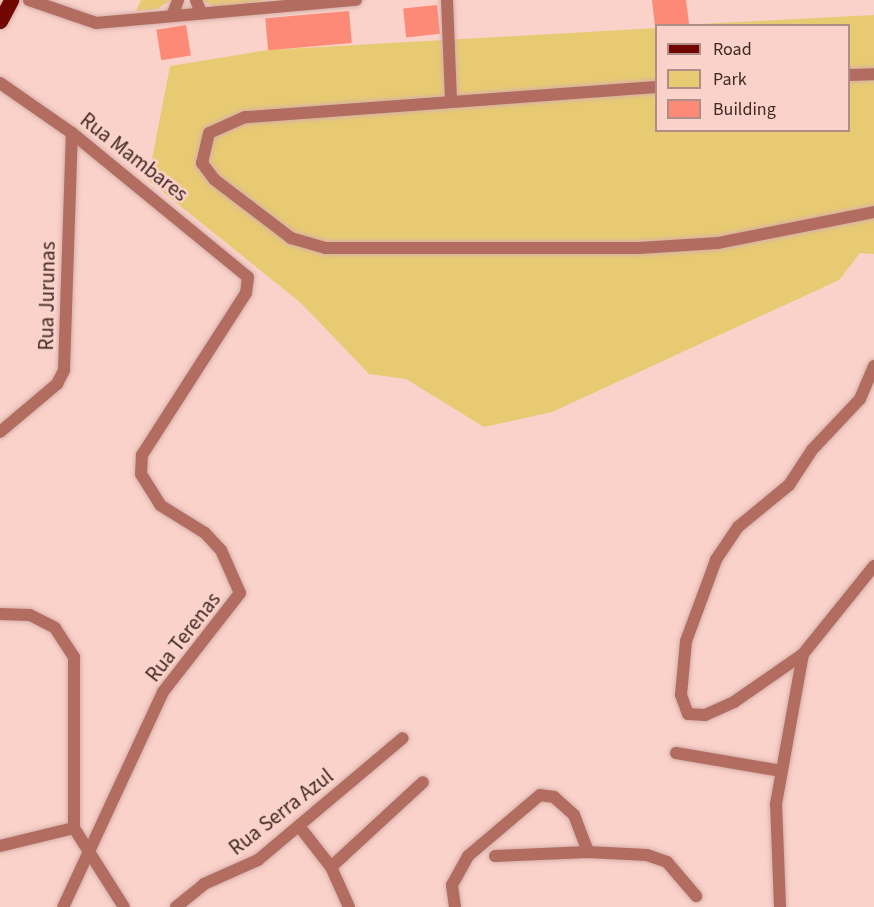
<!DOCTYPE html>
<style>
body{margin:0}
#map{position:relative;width:874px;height:907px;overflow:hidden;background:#fad2ca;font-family:"Source Sans 3",sans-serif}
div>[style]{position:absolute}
.green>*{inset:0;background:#e8ca73}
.building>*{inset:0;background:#fc8a76;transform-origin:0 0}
.roads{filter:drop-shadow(0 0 2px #d5b0a9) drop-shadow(0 0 2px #d5b0a9)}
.minor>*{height:12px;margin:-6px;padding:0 6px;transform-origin:6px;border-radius:6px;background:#b26d60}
.major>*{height:15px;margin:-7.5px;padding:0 7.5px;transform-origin:7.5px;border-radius:7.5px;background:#710700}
span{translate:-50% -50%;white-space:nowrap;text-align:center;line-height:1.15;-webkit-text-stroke:5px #fad2ca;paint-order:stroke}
.street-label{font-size:21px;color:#412824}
.legend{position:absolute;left:655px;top:24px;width:195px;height:108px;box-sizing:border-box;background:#fad2ca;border:2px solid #b08e88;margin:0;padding:8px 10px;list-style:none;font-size:18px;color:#412824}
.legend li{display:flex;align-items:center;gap:12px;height:30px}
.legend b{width:30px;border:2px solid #b08e88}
</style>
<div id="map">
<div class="green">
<div style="clip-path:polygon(141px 0,171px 0,157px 9px,136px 11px)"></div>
<div style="clip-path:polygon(265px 0,220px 9px,203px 1px,203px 0)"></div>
<div style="clip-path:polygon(874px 15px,874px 254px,860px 253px,839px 280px,552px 412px,484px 427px,406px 379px,369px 374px,301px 303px,148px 180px,170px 66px,268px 50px,656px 28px,656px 130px,848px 130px,848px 26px,679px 25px)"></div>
</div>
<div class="building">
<div style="clip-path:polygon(652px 0,686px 0,689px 24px,655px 26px)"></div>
<div style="left:437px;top:5px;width:29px;height:34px;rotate:84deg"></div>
<div style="left:349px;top:11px;width:32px;height:84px;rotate:85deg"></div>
<div style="left:186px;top:25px;width:31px;height:30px;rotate:81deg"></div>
</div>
<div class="roads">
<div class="minor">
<div style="left:29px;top:0;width:71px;rotate:18.9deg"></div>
<div style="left:96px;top:23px;width:261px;rotate:-5.1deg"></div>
<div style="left:196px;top:0;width:14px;rotate:69deg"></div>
<div style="left:447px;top:0;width:100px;rotate:87.7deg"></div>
<div style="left:172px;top:16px;width:17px;rotate:-69deg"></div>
<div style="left:848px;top:75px;width:26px;rotate:-2deg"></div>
<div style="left:0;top:83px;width:88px;rotate:34.8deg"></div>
<div style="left:72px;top:133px;width:227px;rotate:39.3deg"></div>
<div style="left:248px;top:277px;width:16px;rotate:97deg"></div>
<div style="left:246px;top:293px;width:193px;rotate:122.7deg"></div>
<div style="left:142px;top:455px;width:19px;rotate:93deg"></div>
<div style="left:141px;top:474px;width:36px;rotate:58deg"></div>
<div style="left:160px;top:505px;width:53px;rotate:31.9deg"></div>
<div style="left:205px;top:533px;width:23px;rotate:47deg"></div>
<div style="left:221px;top:550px;width:47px;rotate:66.2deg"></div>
<div style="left:240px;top:593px;width:125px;rotate:127.9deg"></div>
<div style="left:163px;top:692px;width:237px;rotate:114.9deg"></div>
<div style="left:656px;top:87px;width:412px;rotate:175.8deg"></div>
<div style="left:245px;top:117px;width:39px;rotate:156deg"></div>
<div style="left:209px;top:133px;width:31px;rotate:103deg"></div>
<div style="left:202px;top:163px;width:21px;rotate:53deg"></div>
<div style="left:215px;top:180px;width:96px;rotate:37.3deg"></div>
<div style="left:291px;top:238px;width:36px;rotate:16deg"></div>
<div style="left:326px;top:248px;width:313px"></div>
<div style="left:639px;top:248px;width:79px;rotate:-3.6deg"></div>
<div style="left:718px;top:243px;width:159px;rotate:-11.2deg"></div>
<div style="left:874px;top:366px;width:36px;rotate:113deg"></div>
<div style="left:860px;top:399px;width:70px;rotate:133.3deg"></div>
<div style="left:812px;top:450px;width:42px;rotate:123.3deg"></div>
<div style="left:789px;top:485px;width:66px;rotate:140.5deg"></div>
<div style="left:738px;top:527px;width:40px;rotate:124deg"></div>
<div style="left:716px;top:560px;width:86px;rotate:110.3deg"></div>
<div style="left:686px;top:641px;width:54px;rotate:95.3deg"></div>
<div style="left:681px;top:695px;width:20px;rotate:70deg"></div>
<div style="left:688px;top:714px;width:17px;rotate:3deg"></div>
<div style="left:705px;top:715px;width:32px;rotate:-24deg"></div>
<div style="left:734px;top:702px;width:84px;rotate:-34.8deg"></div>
<div style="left:803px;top:654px;width:113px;rotate:-51.1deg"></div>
<div style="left:0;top:432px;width:75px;rotate:-40.1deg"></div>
<div style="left:57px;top:384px;width:16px;rotate:-63deg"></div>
<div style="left:64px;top:370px;width:237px;rotate:-88.1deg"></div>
<div style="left:0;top:614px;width:30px;rotate:2deg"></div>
<div style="left:30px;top:615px;width:28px;rotate:27deg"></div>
<div style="left:55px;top:628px;width:35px;rotate:57deg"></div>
<div style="left:74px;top:657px;width:171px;rotate:90deg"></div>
<div style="left:676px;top:753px;width:107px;rotate:9.7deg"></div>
<div style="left:299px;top:826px;width:52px;rotate:52deg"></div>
<div style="left:74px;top:828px;width:93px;rotate:57.7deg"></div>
<div style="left:0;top:846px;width:76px;rotate:-13.7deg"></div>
<div style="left:495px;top:856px;width:93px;rotate:-2.5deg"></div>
<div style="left:176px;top:907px;width:36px;rotate:-39deg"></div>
<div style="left:204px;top:884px;width:59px;rotate:-24deg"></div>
<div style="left:258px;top:860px;width:189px;rotate:-40.1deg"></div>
<div style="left:349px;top:907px;width:44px;rotate:-114.2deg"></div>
<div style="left:331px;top:867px;width:125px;rotate:-42.7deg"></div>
<div style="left:455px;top:907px;width:22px;rotate:-98deg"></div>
<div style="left:452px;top:885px;width:33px;rotate:-61deg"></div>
<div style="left:468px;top:856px;width:94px;rotate:-40.3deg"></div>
<div style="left:540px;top:795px;width:14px;rotate:8deg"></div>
<div style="left:554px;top:797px;width:27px;rotate:42deg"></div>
<div style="left:574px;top:815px;width:40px;rotate:69deg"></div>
<div style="left:588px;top:852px;width:59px;rotate:2.9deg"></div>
<div style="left:647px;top:855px;width:21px;rotate:19deg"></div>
<div style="left:667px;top:862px;width:45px;rotate:49.5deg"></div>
<div style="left:780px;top:907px;width:103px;rotate:-92.2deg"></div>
<div style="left:776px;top:804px;width:152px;rotate:-79.8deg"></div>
</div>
<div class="major">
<div style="left:0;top:21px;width:24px;rotate:-62deg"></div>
</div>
</div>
<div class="street-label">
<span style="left:134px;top:157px;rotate:38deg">Rua Mambares</span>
<span style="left:47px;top:296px;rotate:-89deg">Rua Jurunas</span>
<span style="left:183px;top:637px;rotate:-52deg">Rua Terenas</span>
<span style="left:281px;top:812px;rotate:-38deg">Rua Serra Azul</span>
</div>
<ul class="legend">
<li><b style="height:8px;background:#710700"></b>Road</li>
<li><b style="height:16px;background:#e8ca73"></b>Park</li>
<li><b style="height:16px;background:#fc8a76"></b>Building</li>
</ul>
</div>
